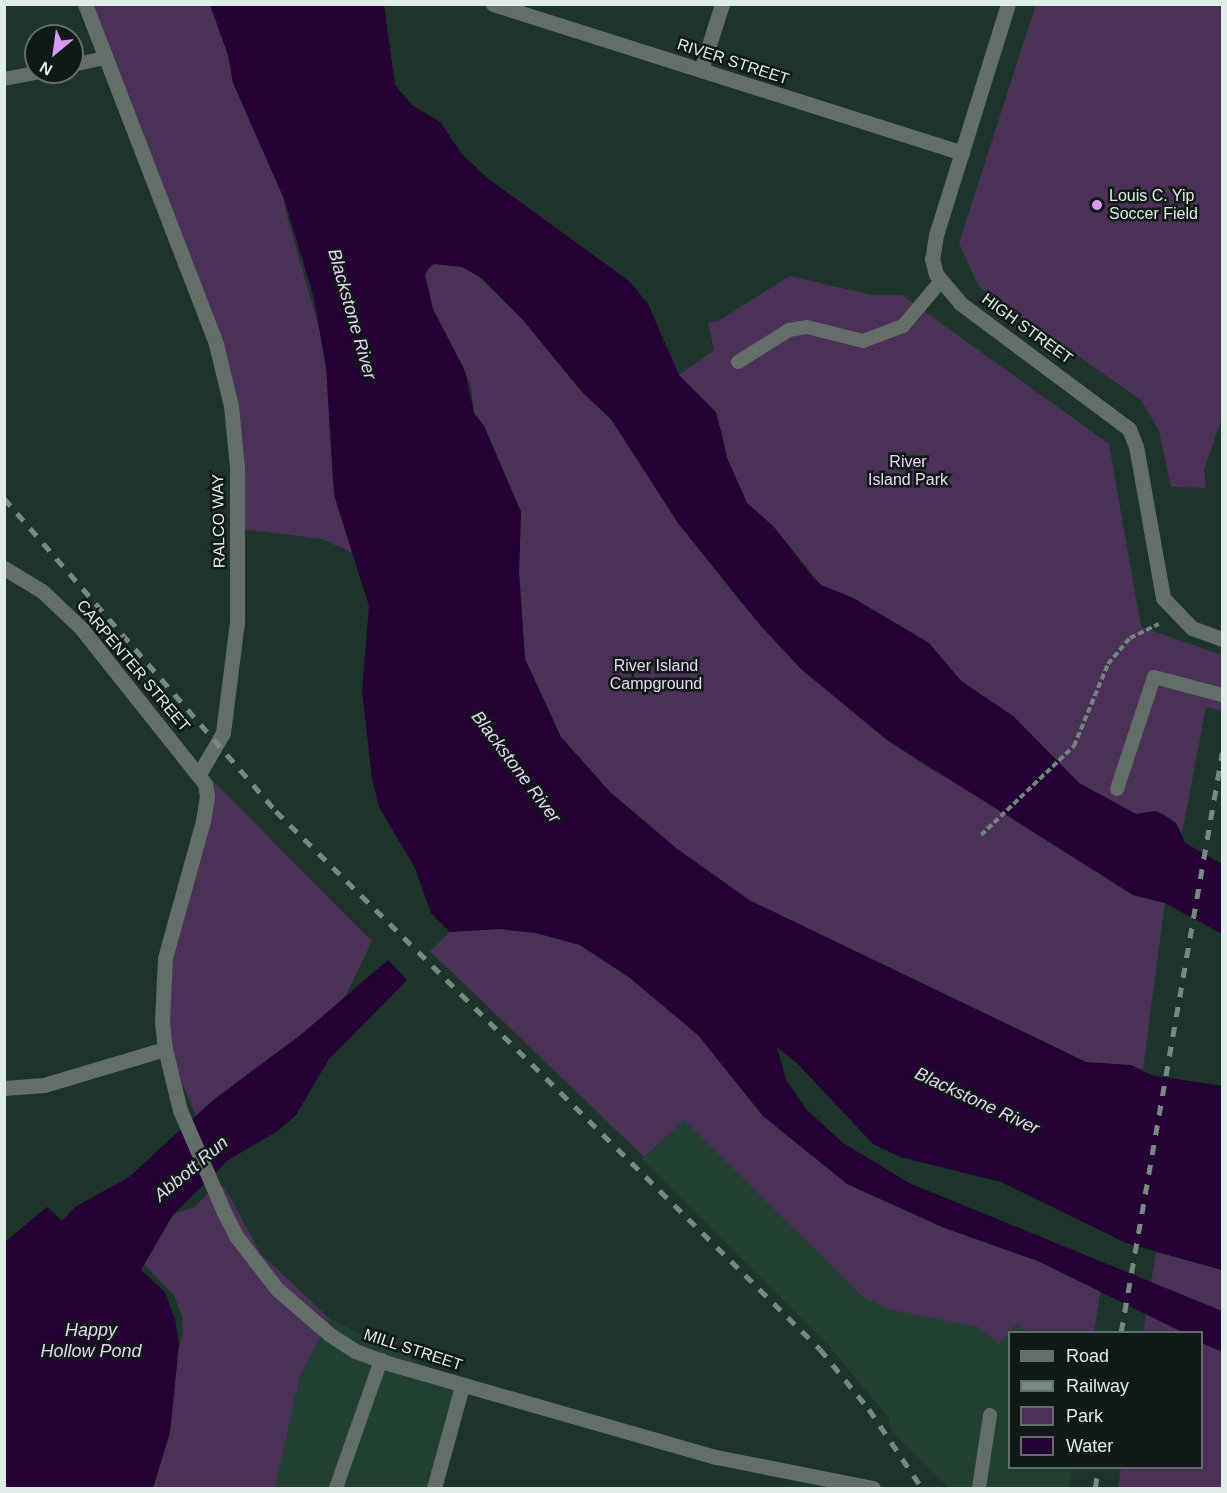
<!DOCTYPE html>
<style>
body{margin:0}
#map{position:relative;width:1227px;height:1493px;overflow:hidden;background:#1d342a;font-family:Helvetica,sans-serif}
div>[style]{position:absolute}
.built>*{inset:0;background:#214032}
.green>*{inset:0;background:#4a3257}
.water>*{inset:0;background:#240034}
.path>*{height:4px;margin-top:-2px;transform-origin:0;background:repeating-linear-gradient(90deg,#72857d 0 6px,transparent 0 9px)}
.service>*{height:14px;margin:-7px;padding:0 7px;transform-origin:7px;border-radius:7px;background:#636e68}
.minor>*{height:15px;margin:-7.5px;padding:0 7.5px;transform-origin:7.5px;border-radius:7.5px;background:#636e68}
.tertiary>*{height:15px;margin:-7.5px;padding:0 7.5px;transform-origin:7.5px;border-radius:7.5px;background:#636e68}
.rail>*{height:4.5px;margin-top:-2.25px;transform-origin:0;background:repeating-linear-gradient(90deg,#778a82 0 10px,transparent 0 20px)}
.dots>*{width:16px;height:16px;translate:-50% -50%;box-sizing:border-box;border:3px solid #0f1915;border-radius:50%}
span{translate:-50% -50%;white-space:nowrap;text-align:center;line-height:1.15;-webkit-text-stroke:5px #0f1915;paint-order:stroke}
.street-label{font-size:16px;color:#dfede6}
.poi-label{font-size:16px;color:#dfede6}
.left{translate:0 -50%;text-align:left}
.park-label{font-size:16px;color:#ecd6f9}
.water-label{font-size:18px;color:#e7d1f4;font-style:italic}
.frame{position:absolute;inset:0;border:6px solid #dfede6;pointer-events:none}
.legend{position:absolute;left:1008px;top:1331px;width:195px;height:138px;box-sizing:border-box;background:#0f1915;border:2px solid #626e69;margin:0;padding:8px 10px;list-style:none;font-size:18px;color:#dfede6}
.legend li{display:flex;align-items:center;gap:12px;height:30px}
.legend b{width:30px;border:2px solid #626e69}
.north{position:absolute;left:24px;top:24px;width:60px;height:60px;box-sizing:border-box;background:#0f1915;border:2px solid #626e69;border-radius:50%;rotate:209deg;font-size:16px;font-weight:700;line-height:24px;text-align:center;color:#dfede6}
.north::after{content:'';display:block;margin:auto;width:21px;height:27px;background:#d89bf8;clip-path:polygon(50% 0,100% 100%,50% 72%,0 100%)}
</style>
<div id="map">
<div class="built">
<div style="clip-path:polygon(684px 1119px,863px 1297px,888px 1309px,978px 1327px,999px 1343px,1016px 1325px,1029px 1332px,1010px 1332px,1010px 1468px,1073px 1468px,1069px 1488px,949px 1488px,889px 1428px,889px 1418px,829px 1346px,642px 1159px)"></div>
<div style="clip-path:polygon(330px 1319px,462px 1383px,431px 1488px,275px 1488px,300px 1376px)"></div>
</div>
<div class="green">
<div style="clip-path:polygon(1036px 4px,1222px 5px,1222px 418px,1204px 470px,1206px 488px,1171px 487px,1159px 431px,1141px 400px,979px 287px,959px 243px)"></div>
<div style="clip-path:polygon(89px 5px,231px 5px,259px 84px,287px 216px,323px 342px,368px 560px,322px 539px,241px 529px,230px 372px)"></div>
<div style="clip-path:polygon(433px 264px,462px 267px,474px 272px,523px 320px,582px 392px,611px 419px,678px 523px,739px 600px,801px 669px,887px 740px,927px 767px,1002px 809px,1133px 895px,1165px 903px,1143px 1069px,1086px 1062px,749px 900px,676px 848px,610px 792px,561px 737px,525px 659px,519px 572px,521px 512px,484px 426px,474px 413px,471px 385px,433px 309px,425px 275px)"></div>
<div style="clip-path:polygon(790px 276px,872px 295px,902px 295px,1109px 444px,1141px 627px,1222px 655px,1222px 711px,1206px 707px,1182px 834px,1176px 823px,1156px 811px,1136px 814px,1079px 783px,1013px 716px,961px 681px,929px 643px,853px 598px,821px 585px,774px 527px,747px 503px,727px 458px,722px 430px,679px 375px,714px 350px,708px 322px,718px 321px)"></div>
<div style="clip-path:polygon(212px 780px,372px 941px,346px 995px,321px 1028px,198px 1122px,172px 1057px,164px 943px)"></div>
<div style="clip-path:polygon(500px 929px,536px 933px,580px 945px,630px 978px,698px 1035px,763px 1116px,847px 1183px,942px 1227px,1038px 1261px,1101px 1289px,1094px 1332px,1029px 1332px,1016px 1325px,999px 1344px,978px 1327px,888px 1309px,863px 1297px,684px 1120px,644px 1157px,430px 951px,450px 932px)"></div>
<div style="clip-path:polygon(217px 1183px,225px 1188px,261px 1254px,330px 1319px,300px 1376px,275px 1488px,140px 1488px,183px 1333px,182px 1316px,174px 1295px,139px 1259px,166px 1217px,195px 1207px)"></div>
<div style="clip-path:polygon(1156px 1252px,1222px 1270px,1222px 1488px,1118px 1488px,1121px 1468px,1202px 1468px,1202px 1332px,1143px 1332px)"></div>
</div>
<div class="water">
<div style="clip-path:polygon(210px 5px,384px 5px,395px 85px,412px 105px,440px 122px,462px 154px,486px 177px,629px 281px,648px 304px,679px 375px,716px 412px,727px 458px,747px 503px,774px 527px,812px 576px,821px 585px,853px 598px,929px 643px,961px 681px,1013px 716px,1079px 783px,1136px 814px,1156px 811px,1164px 815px,1176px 823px,1185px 843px,1222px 864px,1222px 934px,1165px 903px,1133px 895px,887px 740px,801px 669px,760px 625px,678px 523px,611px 419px,582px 392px,523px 320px,483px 279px,462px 267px,434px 264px,428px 268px,425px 275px,433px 309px,465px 371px,474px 413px,484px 426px,521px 512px,519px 572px,525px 659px,561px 737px,610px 792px,676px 848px,749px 900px,1086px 1062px,1131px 1065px,1151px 1075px,1222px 1086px,1222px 1270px,1126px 1243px,1001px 1182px,900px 1157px,873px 1144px,796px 1062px,777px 1047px,786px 1080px,807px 1110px,843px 1143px,909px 1183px,1222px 1311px,1222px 1352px,1202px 1343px,1202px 1332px,1182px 1332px,1038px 1261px,942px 1227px,847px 1184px,763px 1116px,698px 1035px,630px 978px,580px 945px,536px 933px,500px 929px,450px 932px,431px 913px,415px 868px,379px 807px,372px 778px,362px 691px,369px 606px,334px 495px,326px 368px,314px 298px,284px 199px,233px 83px,228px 55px)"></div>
<div style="clip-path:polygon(388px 960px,407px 980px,329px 1059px,296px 1115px,278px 1131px,228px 1160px,173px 1215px,141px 1270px,165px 1292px,175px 1319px,179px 1344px,170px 1433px,153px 1488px,5px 1488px,5px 1242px,47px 1207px,62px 1221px,75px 1207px,129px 1177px,212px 1101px,303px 1033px)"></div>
</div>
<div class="path">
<div style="left:981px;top:835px;width:129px;rotate:-43.7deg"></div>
<div style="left:1074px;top:746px;width:89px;rotate:-67.5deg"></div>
<div style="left:1108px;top:664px;width:34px;rotate:-50deg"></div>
<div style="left:1130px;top:638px;width:32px;rotate:-26deg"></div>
</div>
<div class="service">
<div style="left:72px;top:65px;width:35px;rotate:-12deg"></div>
<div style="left:4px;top:79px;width:36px;rotate:-11deg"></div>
<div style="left:738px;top:362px;width:60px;rotate:-32.1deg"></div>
<div style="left:789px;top:330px;width:18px;rotate:-9deg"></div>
<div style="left:807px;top:327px;width:58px;rotate:14deg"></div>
<div style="left:863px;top:341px;width:43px;rotate:-20.6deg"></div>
<div style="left:903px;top:326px;width:57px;rotate:-49.9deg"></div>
<div style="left:1117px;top:789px;width:118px;rotate:-71.7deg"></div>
<div style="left:1154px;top:677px;width:70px;rotate:14.8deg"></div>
<div style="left:336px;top:1488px;width:136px;rotate:-70.6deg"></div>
<div style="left:979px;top:1488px;width:74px;rotate:-81.4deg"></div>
</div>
<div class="minor">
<div style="left:85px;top:4px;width:364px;rotate:68.9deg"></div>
<div style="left:216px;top:344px;width:64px;rotate:76.4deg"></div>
<div style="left:231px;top:406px;width:61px;rotate:84.4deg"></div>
<div style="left:237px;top:467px;width:155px;rotate:90deg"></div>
<div style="left:237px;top:622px;width:112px;rotate:97.2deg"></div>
<div style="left:223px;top:733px;width:48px;rotate:120.3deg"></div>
<div style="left:493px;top:4px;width:492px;rotate:17.6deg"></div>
<div style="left:701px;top:70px;width:69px;rotate:-72.3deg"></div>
</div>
<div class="tertiary">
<div style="left:1008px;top:4px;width:242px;rotate:107.3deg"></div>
<div style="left:936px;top:235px;width:24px;rotate:99deg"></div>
<div style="left:932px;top:259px;width:16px;rotate:75deg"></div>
<div style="left:936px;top:274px;width:38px;rotate:50deg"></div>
<div style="left:960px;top:303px;width:211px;rotate:36.7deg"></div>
<div style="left:1129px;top:429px;width:18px;rotate:68deg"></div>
<div style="left:1136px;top:446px;width:154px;rotate:79.9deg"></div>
<div style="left:1163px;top:598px;width:42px;rotate:46deg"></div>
<div style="left:1192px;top:628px;width:32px;rotate:20deg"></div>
<div style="left:4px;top:568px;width:44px;rotate:31.2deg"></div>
<div style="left:42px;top:591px;width:54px;rotate:43.5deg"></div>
<div style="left:81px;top:628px;width:199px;rotate:51.5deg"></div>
<div style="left:205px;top:784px;width:12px;rotate:81deg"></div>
<div style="left:207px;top:796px;width:25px;rotate:99deg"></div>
<div style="left:203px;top:821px;width:142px;rotate:105.5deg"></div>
<div style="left:165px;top:958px;width:64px;rotate:92.7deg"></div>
<div style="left:162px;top:1022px;width:27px;rotate:84deg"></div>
<div style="left:165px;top:1049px;width:63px;rotate:76.2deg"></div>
<div style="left:180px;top:1110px;width:111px;rotate:66.7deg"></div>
<div style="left:224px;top:1212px;width:27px;rotate:63deg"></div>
<div style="left:236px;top:1236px;width:67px;rotate:52.3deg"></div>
<div style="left:277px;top:1289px;width:69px;rotate:40.9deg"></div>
<div style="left:329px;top:1334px;width:31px;rotate:33deg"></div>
<div style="left:355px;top:1351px;width:38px;rotate:20deg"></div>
<div style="left:391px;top:1364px;width:338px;rotate:16deg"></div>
<div style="left:716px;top:1457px;width:160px;rotate:11.2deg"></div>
<div style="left:4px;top:1088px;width:40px;rotate:-4.3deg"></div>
<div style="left:44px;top:1085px;width:126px;rotate:-16.6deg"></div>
<div style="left:434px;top:1488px;width:106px;rotate:-74.6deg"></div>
</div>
<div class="rail">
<div style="left:4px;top:498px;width:415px;rotate:49deg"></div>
<div style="left:276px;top:811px;width:765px;rotate:44.68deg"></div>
<div style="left:820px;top:1349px;width:77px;rotate:50.8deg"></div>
<div style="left:869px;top:1409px;width:95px;rotate:56.1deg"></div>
<div style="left:1121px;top:1332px;width:588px;rotate:-80.1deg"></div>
<div style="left:1095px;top:1488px;width:20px;rotate:-81deg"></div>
</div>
<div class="dots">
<div style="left:1097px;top:205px;background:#d89bf8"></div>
</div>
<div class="street-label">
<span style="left:733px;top:62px;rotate:18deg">RIVER STREET</span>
<span style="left:1027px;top:329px;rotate:36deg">HIGH STREET</span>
<span style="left:219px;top:521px;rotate:-91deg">RALCO WAY</span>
<span style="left:133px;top:666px;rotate:50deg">CARPENTER STREET</span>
<span style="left:413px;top:1350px;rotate:18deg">MILL STREET</span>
</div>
<div class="poi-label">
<span class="left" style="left:1109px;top:205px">Louis C. Yip<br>Soccer Field</span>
</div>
<div class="park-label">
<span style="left:908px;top:471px">River<br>Island Park</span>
<span style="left:656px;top:675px">River Island<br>Campground</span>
</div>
<div class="water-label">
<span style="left:352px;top:314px;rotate:74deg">Blackstone River</span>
<span style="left:516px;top:767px;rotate:53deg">Blackstone River</span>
<span style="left:977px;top:1101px;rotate:25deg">Blackstone River</span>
<span style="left:191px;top:1169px;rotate:-40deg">Abbott Run</span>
<span style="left:91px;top:1341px">Happy<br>Hollow Pond</span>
</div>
<div class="frame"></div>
<ul class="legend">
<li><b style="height:8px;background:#636e68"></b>Road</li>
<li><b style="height:8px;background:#778a82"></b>Railway</li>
<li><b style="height:16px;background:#4a3257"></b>Park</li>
<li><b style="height:16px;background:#240034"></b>Water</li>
</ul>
<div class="north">N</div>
</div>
